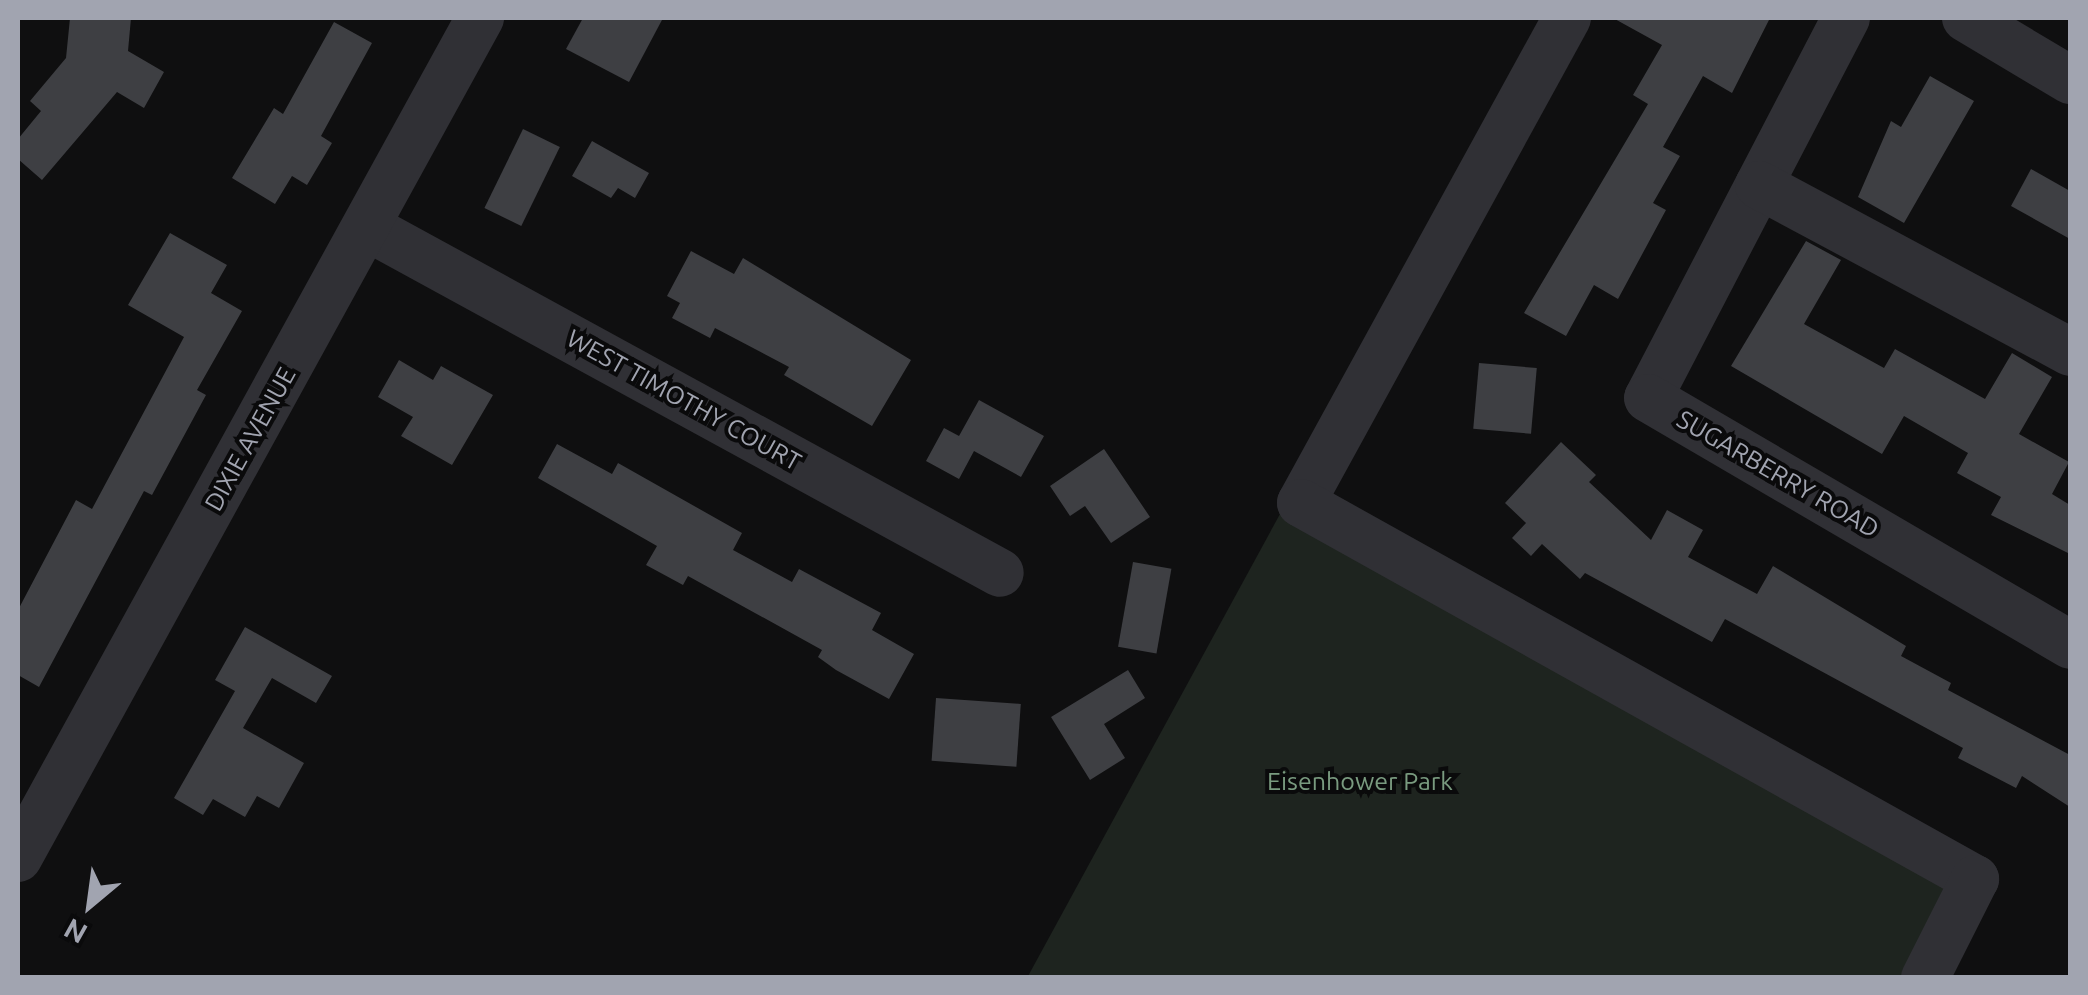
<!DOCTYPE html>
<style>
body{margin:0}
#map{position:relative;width:2088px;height:995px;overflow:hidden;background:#0f0f10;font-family:Ubuntu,sans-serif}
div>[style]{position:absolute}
.green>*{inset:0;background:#1e241f}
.building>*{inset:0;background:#3e3f43;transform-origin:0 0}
.minor>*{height:48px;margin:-24px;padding:0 24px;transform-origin:24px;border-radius:24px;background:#303035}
span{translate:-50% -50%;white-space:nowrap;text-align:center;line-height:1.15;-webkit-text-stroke:8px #0a0a0b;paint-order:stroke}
.street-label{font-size:25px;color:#a1a4b0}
.park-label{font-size:25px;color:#799a7f}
.frame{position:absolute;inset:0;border:20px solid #a1a4b0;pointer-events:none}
.north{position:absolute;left:40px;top:855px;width:100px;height:100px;-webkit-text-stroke:8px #0a0a0b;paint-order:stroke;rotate:209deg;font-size:28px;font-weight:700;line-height:40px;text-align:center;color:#a1a4b0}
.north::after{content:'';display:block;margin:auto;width:35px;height:45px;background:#a1a4b0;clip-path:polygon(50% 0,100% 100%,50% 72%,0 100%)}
</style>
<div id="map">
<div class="green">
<div style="clip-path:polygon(1280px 514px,1939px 870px,1952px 899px,1908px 977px,1027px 978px)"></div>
</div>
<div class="building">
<div style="clip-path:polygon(70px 18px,131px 18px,128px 51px,164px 72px,144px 108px,117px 92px,42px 180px,18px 159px,18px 139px,41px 111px,30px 101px,66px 58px)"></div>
<div style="clip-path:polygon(583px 18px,663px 18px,629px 82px,566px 49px)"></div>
<div style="clip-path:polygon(1613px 18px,1770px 18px,1732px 93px,1703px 76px,1663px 147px,1680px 156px,1653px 203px,1666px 210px,1618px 299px,1594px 285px,1566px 336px,1524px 313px,1648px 104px,1633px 95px,1662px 45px)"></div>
<div style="clip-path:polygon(334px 22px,372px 43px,321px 136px,332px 143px,307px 185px,292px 176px,275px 204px,232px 178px,274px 108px,283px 114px)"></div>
<div style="clip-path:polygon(1930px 76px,1974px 101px,1904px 223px,1858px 197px,1891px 121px,1901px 127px)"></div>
<div style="left:523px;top:129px;width:41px;height:88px;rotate:26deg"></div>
<div style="clip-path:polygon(592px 141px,649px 173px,635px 198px,618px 188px,611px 198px,572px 176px)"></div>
<div style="clip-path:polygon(2031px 169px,2070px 191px,2070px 239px,2011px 206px)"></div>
<div style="clip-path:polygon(170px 233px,227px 265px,211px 293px,242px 311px,197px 390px,206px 395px,152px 495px,144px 491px,39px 687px,18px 675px,18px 610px,76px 500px,92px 509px,184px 337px,128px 305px)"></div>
<div style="clip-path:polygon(1806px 241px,1841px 260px,1804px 324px,1884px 368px,1895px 349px,1985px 399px,2012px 353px,2052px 377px,2019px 434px,2069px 462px,2052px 494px,2070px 505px,2070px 554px,1991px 515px,2001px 497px,1957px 473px,1968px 453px,1904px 416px,1882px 454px,1731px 366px)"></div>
<div style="clip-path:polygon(691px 251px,734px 274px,743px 258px,911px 360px,872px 426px,784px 375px,789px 367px,715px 328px,710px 338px,672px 318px,680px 303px,667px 296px)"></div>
<div style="clip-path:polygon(399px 360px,433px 380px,441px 366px,493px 395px,452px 465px,401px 436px,413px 417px,378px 397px)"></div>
<div style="left:1479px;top:363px;width:58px;height:66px;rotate:5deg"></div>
<div style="clip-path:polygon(979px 400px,1044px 436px,1021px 477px,974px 451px,959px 479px,926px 461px,944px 428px,959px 436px)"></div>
<div style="clip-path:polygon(1561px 442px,1596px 475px,1589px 482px,1651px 540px,1667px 510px,1703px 530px,1688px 557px,1757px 594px,1773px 566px,1906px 646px,1901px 656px,1951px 683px,1948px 690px,2070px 755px,2070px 807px,2022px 776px,2016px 788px,1958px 758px,1963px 748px,1725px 619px,1712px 642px,1585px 573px,1580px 579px,1542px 544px,1531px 556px,1512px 538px,1526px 523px,1505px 503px)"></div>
<div style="clip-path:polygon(557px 444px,612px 474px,618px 463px,742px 533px,733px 550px,792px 582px,799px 569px,881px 613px,872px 630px,914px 654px,889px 699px,836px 670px,818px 657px,822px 650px,688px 576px,683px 585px,646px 565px,657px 546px,538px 478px)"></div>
<div style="clip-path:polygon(1104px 449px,1150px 517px,1111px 543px,1085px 506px,1070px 516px,1050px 486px)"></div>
<div style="left:1133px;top:562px;width:39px;height:86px;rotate:10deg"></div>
<div style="clip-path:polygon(245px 627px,332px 676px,316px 703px,272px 678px,243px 728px,304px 763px,279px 808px,257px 796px,245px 817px,213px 799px,203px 815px,174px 798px,235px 691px,215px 680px)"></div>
<div style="clip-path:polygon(1128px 670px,1145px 698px,1104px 724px,1125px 758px,1090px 780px,1051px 717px)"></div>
<div style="left:936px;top:698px;width:85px;height:63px;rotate:4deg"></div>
</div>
<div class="minor">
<div style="left:1567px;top:18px;width:553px;rotate:118.74deg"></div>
<div style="left:1301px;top:503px;width:772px;rotate:29.16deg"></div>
<div style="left:1975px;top:879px;width:111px;rotate:116.8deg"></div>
<div style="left:1846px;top:18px;width:428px;rotate:117.5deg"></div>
<div style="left:1648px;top:398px;width:489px;rotate:30.3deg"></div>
<div style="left:1966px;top:18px;width:121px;rotate:30.8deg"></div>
<div style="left:1759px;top:185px;width:353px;rotate:28.2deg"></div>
<div style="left:367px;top:227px;width:721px;rotate:28.66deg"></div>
<div style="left:18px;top:858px;width:959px;rotate:-61.19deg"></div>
</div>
<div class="street-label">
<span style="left:684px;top:400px;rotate:29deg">WEST TIMOTHY COURT</span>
<span style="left:250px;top:439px;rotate:-61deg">DIXIE AVENUE</span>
<span style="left:1778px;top:474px;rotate:30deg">SUGARBERRY ROAD</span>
</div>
<div class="park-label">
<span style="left:1360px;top:781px">Eisenhower Park</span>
</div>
<div class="frame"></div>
<div class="north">N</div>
</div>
